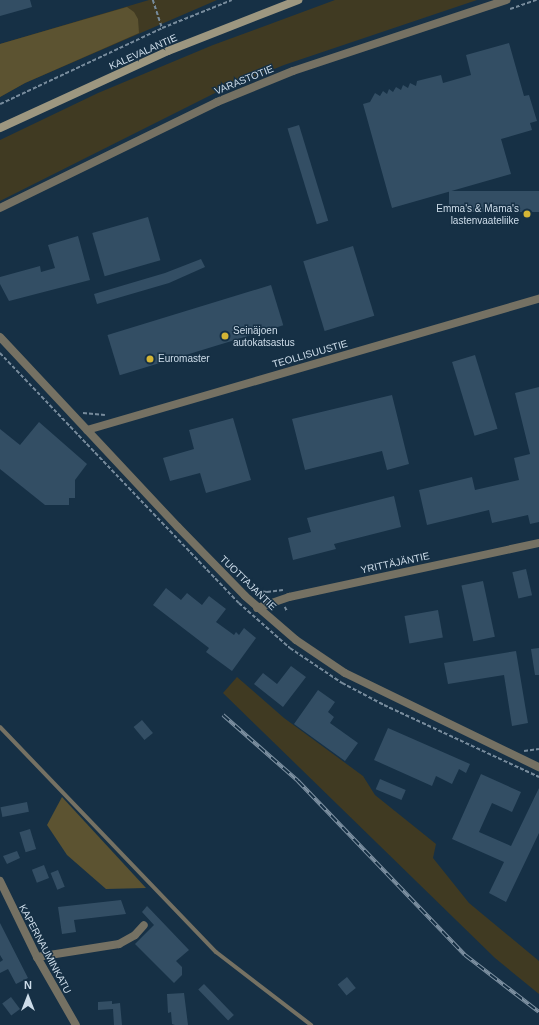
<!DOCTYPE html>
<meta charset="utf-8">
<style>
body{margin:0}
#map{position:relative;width:539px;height:1025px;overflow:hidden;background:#163045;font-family:Arial,sans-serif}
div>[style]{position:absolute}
.green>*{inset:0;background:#403a22}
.forest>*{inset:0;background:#5c5331}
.building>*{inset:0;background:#334e64;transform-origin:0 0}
.path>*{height:1.5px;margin-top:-0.75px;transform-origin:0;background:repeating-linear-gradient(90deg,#778b9c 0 4px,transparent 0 6px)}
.service>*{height:4px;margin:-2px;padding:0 2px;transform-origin:2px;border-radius:2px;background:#757163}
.minor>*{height:8px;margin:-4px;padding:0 4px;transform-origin:4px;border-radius:4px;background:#757163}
.tertiary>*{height:8px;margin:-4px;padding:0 4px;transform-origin:4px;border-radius:4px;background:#757163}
.secondary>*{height:8px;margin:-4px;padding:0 4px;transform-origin:4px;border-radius:4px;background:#9d9780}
.rail>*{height:4px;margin-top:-2px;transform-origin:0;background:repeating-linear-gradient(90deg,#163045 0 8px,#7f92a3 0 16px);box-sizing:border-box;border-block:1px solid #7f92a3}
.dots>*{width:11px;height:11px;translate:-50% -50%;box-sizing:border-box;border:2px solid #163045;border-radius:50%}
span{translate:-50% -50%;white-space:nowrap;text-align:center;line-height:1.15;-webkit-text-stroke:3px #163045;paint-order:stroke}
.street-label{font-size:10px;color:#ceddea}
.poi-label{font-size:10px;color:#ceddea}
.right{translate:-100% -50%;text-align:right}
.left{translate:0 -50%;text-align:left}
.north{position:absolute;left:8px;top:977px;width:40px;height:40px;-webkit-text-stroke:3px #163045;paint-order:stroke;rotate:0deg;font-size:11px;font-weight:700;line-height:16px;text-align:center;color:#ceddea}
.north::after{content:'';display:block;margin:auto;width:14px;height:18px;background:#ceddea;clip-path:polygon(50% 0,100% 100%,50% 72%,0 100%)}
</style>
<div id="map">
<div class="green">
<div style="clip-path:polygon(149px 0,217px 0,25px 83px,0 97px,0 44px)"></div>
<div style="clip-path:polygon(335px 0,477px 0,284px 65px,215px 93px,0 201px,0 140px,98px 93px,213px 45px)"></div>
<div style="clip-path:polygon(237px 677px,284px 718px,363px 776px,375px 795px,436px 844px,433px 858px,469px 903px,539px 961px,539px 994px,495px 958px,223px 693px)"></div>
</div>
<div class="forest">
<div style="clip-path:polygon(127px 7px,134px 12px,138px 19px,139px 33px,25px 83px,0 97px,0 44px)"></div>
<div style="clip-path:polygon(62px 797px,146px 888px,106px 889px,67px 855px,47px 825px)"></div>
</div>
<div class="building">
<div style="clip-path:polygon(0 0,30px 0,32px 7px,0 16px)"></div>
<div style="clip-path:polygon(509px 43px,524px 96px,529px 95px,537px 121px,530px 123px,532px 130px,501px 139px,511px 174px,392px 208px,363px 104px,370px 102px,375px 93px,380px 96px,383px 91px,387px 94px,389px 89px,393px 92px,396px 87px,401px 90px,403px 85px,408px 88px,410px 83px,416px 86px,417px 81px,441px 75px,443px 83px,471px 75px,466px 55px)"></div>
<div style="left:299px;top:125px;width:100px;height:12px;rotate:73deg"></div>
<div style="left:539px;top:191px;width:21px;height:90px;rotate:90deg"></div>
<div style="left:148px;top:217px;width:45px;height:58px;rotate:74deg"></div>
<div style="clip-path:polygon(78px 236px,90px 280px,9px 301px,0 284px,0 277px,40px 266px,41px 272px,55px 268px,48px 245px)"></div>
<div style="left:353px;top:246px;width:73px;height:52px;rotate:73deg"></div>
<div style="clip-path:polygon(201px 259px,205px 267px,169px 283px,97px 304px,94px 294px,165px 273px)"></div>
<div style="left:271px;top:285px;width:42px;height:171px;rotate:73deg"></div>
<div style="left:475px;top:355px;width:77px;height:24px;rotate:73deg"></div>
<div style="clip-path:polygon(539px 387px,539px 522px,530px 524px,528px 515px,492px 523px,489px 510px,427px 525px,419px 490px,472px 477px,475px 490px,519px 480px,514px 458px,530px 454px,515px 393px)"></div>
<div style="clip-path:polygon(392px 395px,409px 464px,387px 470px,382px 451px,305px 470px,292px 419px)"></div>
<div style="clip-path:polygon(233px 418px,251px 480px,206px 493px,200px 473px,170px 481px,163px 458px,194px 449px,189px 430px)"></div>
<div style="clip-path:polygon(39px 422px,87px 464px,75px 480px,75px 498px,69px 498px,69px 505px,45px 505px,0 469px,0 429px,20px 445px)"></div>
<div style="clip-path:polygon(394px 496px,401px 527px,334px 544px,336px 549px,293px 560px,288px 538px,311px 532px,307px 518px)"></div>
<div style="left:526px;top:569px;width:27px;height:14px;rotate:77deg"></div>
<div style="left:483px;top:581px;width:57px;height:22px;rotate:78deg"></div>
<div style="clip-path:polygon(166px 588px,181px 600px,187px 593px,202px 605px,209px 596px,226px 609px,216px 622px,234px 635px,236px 632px,239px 635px,244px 628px,256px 638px,232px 671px,206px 652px,209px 648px,153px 605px)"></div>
<div style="left:438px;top:610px;width:28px;height:34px;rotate:80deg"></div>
<div style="clip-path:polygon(539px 648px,539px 675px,535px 675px,531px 649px)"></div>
<div style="clip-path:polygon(516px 651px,528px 723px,512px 726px,504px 675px,448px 684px,444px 663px)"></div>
<div style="clip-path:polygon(291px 666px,306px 677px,283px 707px,254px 684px,263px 673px,277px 684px)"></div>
<div style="clip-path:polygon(318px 690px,335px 702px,328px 712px,334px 717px,330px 723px,358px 743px,345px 761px,294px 724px)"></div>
<div style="left:142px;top:720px;width:17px;height:11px;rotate:50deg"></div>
<div style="clip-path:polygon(388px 728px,470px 764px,466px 773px,459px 769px,452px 784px,436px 776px,432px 786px,374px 760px)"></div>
<div style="clip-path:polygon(481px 774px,521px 792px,512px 812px,492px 803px,479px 832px,511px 846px,539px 788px,539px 833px,506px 902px,489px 893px,504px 862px,452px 839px)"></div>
<div style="left:380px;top:779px;width:28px;height:11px;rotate:23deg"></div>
<div style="left:27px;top:802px;width:10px;height:27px;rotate:79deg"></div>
<div style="left:30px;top:829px;width:21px;height:11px;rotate:73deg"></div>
<div style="clip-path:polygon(17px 851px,20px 858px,7px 864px,3px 856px)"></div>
<div style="left:44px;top:865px;width:14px;height:13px;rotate:69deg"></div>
<div style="left:58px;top:870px;width:18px;height:8px;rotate:68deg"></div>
<div style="clip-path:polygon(121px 900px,126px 914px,74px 920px,76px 932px,62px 934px,58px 907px)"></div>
<div style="clip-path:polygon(147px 906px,189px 950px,176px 961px,182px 967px,182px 975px,174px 983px,135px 944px,154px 925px,142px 912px)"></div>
<div style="clip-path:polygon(0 923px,28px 978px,16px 984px,8px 969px,0 973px,0 962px,3px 960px,0 955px)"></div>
<div style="left:347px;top:977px;width:14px;height:12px;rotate:51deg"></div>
<div style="left:204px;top:984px;width:43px;height:8px;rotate:46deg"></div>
<div style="clip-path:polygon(184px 993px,188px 1025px,175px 1025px,172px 1024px,171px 1012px,168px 1013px,167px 994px)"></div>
<div style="left:11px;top:997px;width:15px;height:11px;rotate:53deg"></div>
<div style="clip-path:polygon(112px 1001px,112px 1004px,120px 1003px,122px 1025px,114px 1025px,113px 1009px,98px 1010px,98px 1002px)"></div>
</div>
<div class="path">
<div style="left:153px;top:0;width:29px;rotate:72deg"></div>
<div style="left:510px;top:9px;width:28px;rotate:-19deg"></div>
<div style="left:0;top:104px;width:179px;rotate:-25.1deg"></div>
<div style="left:162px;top:28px;width:75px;rotate:-21.8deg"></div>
<div style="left:0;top:353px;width:346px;rotate:46.3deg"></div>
<div style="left:239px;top:603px;width:68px;rotate:41.4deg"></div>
<div style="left:290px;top:648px;width:63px;rotate:33.9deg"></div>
<div style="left:342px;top:683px;width:47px;rotate:27.6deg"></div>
<div style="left:384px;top:705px;width:171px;rotate:24.9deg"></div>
<div style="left:83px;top:413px;width:22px;rotate:5deg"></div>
<div style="left:251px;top:590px;width:16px;rotate:7deg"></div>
<div style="left:267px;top:592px;width:16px;rotate:-7deg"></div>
<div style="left:285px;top:607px;width:4px;rotate:63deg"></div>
<div style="left:524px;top:751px;width:15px;rotate:-8deg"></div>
</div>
<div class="service">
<div style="left:0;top:727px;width:312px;rotate:46.2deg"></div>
<div style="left:216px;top:952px;width:120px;rotate:37.5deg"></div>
</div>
<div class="minor">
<div style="left:0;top:208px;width:242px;rotate:-26deg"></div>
<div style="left:217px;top:102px;width:82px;rotate:-22.2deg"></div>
<div style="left:293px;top:71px;width:225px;rotate:-18.4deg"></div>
<div style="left:87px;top:430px;width:471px;rotate:-16.2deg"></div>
<div style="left:257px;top:608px;width:34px;rotate:-19deg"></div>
<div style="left:289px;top:597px;width:256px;rotate:-12.2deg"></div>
<div style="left:0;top:881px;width:85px;rotate:64deg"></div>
<div style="left:37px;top:957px;width:78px;rotate:60.2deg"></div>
<div style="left:37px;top:957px;width:83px;rotate:-9deg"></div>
<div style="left:119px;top:944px;width:18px;rotate:-29deg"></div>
<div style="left:135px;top:935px;width:13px;rotate:-48deg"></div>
</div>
<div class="tertiary">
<div style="left:0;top:337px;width:260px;rotate:46.9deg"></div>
<div style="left:178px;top:527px;width:96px;rotate:45.8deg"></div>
<div style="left:245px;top:596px;width:67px;rotate:40.8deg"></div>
<div style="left:296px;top:640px;width:59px;rotate:34deg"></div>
<div style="left:345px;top:673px;width:216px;rotate:25.9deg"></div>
</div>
<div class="secondary">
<div style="left:0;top:128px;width:185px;rotate:-24.6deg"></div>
<div style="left:168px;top:51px;width:140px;rotate:-21.4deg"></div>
</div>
<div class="rail">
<div style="left:223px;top:715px;width:100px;rotate:41.3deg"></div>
<div style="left:298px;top:781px;width:241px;rotate:46.2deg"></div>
<div style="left:465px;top:955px;width:93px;rotate:37.6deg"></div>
</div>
<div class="dots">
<div style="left:527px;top:214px;background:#d4b535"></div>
<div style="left:225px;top:336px;background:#d4b535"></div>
<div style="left:150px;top:359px;background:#d4b535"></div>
</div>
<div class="street-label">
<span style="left:143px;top:52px;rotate:-24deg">KALEVALANTIE</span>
<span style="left:244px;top:80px;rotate:-22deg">VARASTOTIE</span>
<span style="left:310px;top:354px;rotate:-16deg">TEOLLISUUSTIE</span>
<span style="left:395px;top:563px;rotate:-12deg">YRITTÄJÄNTIE</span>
<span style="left:248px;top:583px;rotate:44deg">TUOTTAJANTIE</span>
<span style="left:45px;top:949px;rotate:62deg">KAPERNAUMINKATU</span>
</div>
<div class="poi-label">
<span class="right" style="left:519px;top:214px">Emma's &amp; Mama's<br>lastenvaateliike</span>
<span class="left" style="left:233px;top:336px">Seinäjoen<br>autokatsastus</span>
<span class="left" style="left:158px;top:359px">Euromaster</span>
</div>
<div class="north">N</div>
</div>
